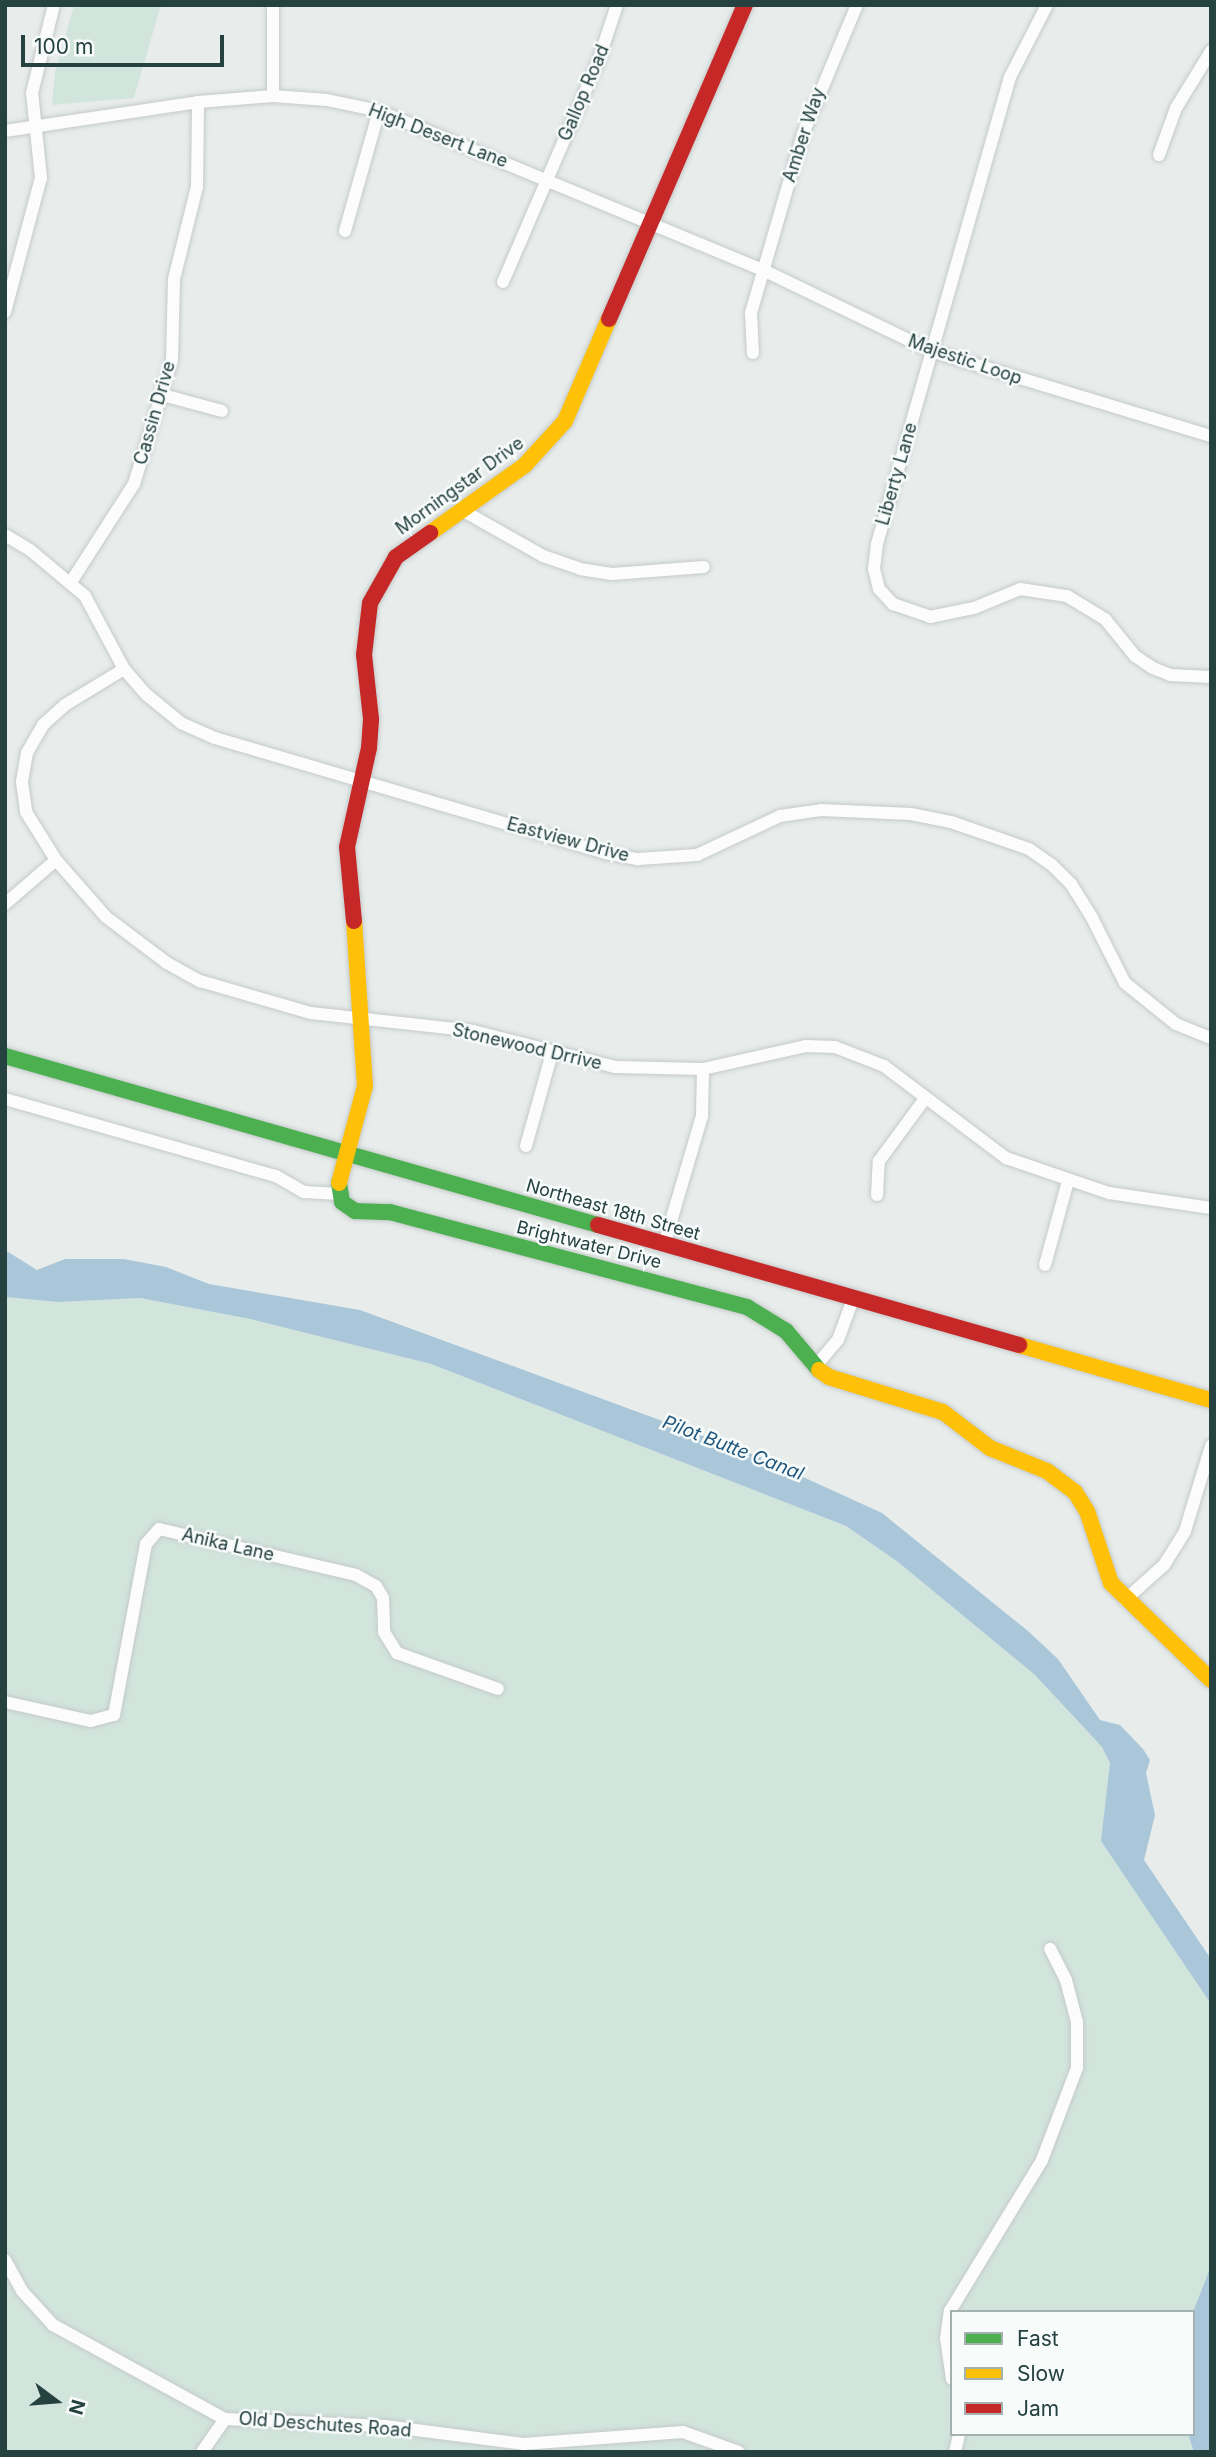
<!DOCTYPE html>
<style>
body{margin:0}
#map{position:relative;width:1216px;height:2457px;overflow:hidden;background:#e8edec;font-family:Inter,sans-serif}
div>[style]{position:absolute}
.green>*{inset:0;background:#d2e5dd}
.water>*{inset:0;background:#aac7da}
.roads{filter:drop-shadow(0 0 2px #c5cac9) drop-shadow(0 0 2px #c5cac9)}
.street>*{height:12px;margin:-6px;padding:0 6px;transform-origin:6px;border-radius:6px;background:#fcfcfc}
.fast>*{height:16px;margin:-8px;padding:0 8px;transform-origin:8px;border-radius:8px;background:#4caf50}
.slow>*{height:16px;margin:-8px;padding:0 8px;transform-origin:8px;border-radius:8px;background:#ffc107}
.jam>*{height:16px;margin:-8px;padding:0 8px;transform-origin:8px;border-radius:8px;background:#c62828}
span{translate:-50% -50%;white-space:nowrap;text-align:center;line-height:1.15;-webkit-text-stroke:5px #f7fbfa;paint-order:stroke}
.street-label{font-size:18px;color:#254140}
.water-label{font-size:19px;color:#1f567d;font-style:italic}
.frame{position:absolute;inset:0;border:7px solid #254140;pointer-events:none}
.legend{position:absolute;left:950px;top:2310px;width:245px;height:126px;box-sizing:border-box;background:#f7fbfa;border:2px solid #a3b1b0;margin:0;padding:9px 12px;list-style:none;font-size:21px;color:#254140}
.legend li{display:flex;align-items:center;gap:14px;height:35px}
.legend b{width:35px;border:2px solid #a3b1b0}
.north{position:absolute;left:21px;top:2366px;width:70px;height:70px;-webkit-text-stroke:5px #f7fbfa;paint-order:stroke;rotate:106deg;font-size:19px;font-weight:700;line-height:28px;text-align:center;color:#254140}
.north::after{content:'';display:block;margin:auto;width:24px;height:32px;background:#254140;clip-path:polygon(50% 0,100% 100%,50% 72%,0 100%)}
.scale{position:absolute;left:21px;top:35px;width:203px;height:32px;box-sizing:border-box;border:4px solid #254140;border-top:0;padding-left:9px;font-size:21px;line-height:24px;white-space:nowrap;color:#254140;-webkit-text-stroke:5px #f7fbfa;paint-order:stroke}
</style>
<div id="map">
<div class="green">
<div style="clip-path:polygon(74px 5px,161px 5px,134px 98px,52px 105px,55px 72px)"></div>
<div style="clip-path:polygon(evenodd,5px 1297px,59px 1302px,140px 1298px,250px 1319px,431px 1364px,846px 1526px,898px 1562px,1035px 1675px,1102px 1747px,1110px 1763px,1102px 1841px,1211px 2004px,1211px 2452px,5px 2452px,5px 1297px,952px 2312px,1193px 2312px,1193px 2434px,952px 2434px,952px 2312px)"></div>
</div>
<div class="water">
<div style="clip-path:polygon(5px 1250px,37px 1270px,65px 1259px,124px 1259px,166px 1267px,209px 1284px,360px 1310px,755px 1455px,882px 1513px,1028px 1631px,1058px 1659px,1100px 1720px,1120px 1725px,1143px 1749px,1150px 1760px,1146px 1773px,1155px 1815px,1144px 1860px,1211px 1959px,1211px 2004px,1101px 1841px,1110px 1763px,1102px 1747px,1035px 1675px,898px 1562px,846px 1526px,431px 1364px,250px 1319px,140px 1298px,59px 1302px,5px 1297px)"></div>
<div style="clip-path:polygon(1211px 2266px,1211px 2452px,1194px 2452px,1188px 2434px,1193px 2434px,1193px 2312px)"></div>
</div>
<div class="roads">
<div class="street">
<div style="left:273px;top:5px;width:91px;rotate:90deg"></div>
<div style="left:1047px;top:5px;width:81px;rotate:117.2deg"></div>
<div style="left:1010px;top:77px;width:486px;rotate:105.9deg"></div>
<div style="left:877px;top:544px;width:25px;rotate:97deg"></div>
<div style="left:874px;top:569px;width:21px;rotate:76deg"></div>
<div style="left:879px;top:589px;width:21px;rotate:47deg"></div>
<div style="left:893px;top:604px;width:39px;rotate:19deg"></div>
<div style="left:930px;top:617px;width:45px;rotate:-11.6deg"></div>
<div style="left:974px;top:608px;width:50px;rotate:-22.4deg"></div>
<div style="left:1020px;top:589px;width:48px;rotate:8.5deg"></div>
<div style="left:1067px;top:596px;width:44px;rotate:31.2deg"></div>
<div style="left:1105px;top:619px;width:48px;rotate:51deg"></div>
<div style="left:1135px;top:656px;width:22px;rotate:34deg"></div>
<div style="left:1153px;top:668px;width:18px;rotate:22deg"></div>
<div style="left:1170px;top:675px;width:41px;rotate:2.8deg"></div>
<div style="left:5px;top:131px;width:195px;rotate:-8.5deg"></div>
<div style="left:198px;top:102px;width:75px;rotate:-4.6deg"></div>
<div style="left:273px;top:96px;width:54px;rotate:4.2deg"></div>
<div style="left:327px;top:100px;width:53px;rotate:11.9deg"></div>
<div style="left:379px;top:111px;width:416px;rotate:22.5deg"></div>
<div style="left:763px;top:270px;width:187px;rotate:25.7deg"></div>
<div style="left:931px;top:351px;width:293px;rotate:16.9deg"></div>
<div style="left:1159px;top:155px;width:50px;rotate:-70.1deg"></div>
<div style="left:1176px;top:108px;width:67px;rotate:-58.4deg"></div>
<div style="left:345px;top:231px;width:125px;rotate:-74.2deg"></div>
<div style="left:503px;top:282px;width:243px;rotate:-66.7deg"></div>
<div style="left:599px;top:59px;width:57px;rotate:-71.6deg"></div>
<div style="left:5px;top:312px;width:139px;rotate:-75deg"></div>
<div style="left:41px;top:178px;width:85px;rotate:-96deg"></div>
<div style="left:32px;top:93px;width:91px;rotate:-76deg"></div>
<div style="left:753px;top:353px;width:40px;rotate:-92.9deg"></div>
<div style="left:751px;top:313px;width:186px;rotate:-73.8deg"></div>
<div style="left:803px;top:134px;width:140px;rotate:-67.3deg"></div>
<div style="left:163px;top:395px;width:61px;rotate:15.2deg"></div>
<div style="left:460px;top:509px;width:95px;rotate:29.5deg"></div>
<div style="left:543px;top:556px;width:39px;rotate:19deg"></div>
<div style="left:580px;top:569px;width:32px;rotate:9deg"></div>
<div style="left:612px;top:574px;width:92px;rotate:-4.4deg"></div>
<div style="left:5px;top:535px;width:29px;rotate:31deg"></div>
<div style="left:30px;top:550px;width:72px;rotate:39.9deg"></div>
<div style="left:85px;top:596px;width:83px;rotate:61.9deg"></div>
<div style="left:124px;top:669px;width:35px;rotate:49deg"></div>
<div style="left:147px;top:695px;width:44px;rotate:39.5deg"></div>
<div style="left:181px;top:723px;width:37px;rotate:24deg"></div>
<div style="left:215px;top:738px;width:408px;rotate:16.4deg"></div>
<div style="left:606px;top:853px;width:33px;rotate:11deg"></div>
<div style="left:638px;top:859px;width:59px;rotate:-3.9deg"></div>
<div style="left:697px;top:855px;width:92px;rotate:-25.2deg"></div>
<div style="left:780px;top:816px;width:41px;rotate:-8.3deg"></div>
<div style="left:821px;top:810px;width:90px;rotate:2.5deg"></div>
<div style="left:911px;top:814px;width:41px;rotate:11.3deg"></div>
<div style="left:951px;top:822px;width:83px;rotate:19.1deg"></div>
<div style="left:1029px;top:849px;width:28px;rotate:35deg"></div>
<div style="left:1052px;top:865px;width:27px;rotate:45deg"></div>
<div style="left:1071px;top:884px;width:40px;rotate:58deg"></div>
<div style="left:1092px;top:918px;width:73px;rotate:63.1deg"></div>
<div style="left:1125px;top:983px;width:65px;rotate:38.8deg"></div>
<div style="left:1176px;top:1024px;width:38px;rotate:22deg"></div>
<div style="left:71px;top:582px;width:117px;rotate:-57.3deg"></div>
<div style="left:134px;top:484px;width:130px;rotate:-73deg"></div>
<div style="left:172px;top:360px;width:81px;rotate:-88.6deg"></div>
<div style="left:174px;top:279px;width:95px;rotate:-76deg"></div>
<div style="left:197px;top:187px;width:85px;rotate:-89.3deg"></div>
<div style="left:124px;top:669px;width:69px;rotate:148.6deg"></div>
<div style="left:65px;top:705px;width:30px;rotate:138deg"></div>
<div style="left:43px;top:725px;width:32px;rotate:120deg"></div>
<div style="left:27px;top:753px;width:29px;rotate:100deg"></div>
<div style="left:22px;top:782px;width:30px;rotate:82deg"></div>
<div style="left:26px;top:812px;width:57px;rotate:58deg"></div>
<div style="left:56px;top:860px;width:76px;rotate:48.7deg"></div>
<div style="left:106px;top:917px;width:76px;rotate:37deg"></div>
<div style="left:167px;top:963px;width:38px;rotate:29deg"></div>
<div style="left:200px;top:981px;width:116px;rotate:16.1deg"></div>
<div style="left:311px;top:1013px;width:163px;rotate:6.3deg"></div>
<div style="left:473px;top:1031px;width:146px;rotate:14.2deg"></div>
<div style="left:615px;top:1067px;width:88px;rotate:1.3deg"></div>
<div style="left:703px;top:1069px;width:106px;rotate:-12.6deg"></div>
<div style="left:806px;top:1046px;width:29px;rotate:2deg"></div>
<div style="left:835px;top:1047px;width:53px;rotate:21.2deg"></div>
<div style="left:884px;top:1066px;width:153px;rotate:37deg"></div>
<div style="left:1006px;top:1158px;width:109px;rotate:18.8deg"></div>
<div style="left:1109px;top:1193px;width:103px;rotate:8.4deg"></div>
<div style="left:5px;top:904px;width:67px;rotate:-40.8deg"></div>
<div style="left:5px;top:1099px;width:282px;rotate:15.9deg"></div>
<div style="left:276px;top:1176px;width:32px;rotate:30deg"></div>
<div style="left:304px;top:1192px;width:36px;rotate:3deg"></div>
<div style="left:526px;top:1146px;width:97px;rotate:-74.4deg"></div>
<div style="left:877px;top:1195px;width:34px;rotate:-87deg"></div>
<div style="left:879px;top:1161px;width:76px;rotate:-53.6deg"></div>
<div style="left:664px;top:1245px;width:134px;rotate:-73.6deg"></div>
<div style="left:702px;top:1116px;width:47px;rotate:-88.8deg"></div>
<div style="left:1045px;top:1265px;width:87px;rotate:-74.7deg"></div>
<div style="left:815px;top:1367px;width:35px;rotate:-50deg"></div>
<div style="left:838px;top:1340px;width:44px;rotate:-69.9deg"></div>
<div style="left:1125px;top:1600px;width:52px;rotate:-41.9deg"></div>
<div style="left:1164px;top:1565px;width:40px;rotate:-58deg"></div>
<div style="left:1185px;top:1531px;width:89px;rotate:-73deg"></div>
<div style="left:5px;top:1702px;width:88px;rotate:12.5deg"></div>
<div style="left:91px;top:1721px;width:24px;rotate:-15deg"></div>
<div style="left:114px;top:1715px;width:174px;rotate:-79.4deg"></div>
<div style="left:146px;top:1544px;width:20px;rotate:-49deg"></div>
<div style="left:159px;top:1529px;width:202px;rotate:13.1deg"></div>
<div style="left:356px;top:1575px;width:23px;rotate:29deg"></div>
<div style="left:376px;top:1586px;width:14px;rotate:60deg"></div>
<div style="left:383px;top:1598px;width:34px;rotate:88deg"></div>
<div style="left:384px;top:1632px;width:25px;rotate:58deg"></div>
<div style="left:397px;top:1653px;width:107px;rotate:19.6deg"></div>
<div style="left:5px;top:2260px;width:35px;rotate:61deg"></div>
<div style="left:22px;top:2291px;width:46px;rotate:47.6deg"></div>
<div style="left:53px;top:2325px;width:196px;rotate:28.7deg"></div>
<div style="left:225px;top:2419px;width:160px;rotate:2.5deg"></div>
<div style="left:385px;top:2426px;width:139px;rotate:7.4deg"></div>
<div style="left:523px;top:2444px;width:160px;rotate:-4.3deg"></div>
<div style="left:683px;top:2432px;width:59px;rotate:19.7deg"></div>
<div style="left:952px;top:2379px;width:41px;rotate:-98.3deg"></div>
<div style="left:946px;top:2338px;width:27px;rotate:-82deg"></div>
<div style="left:950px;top:2311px;width:177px;rotate:-58.6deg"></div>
<div style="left:1042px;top:2160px;width:98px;rotate:-69.2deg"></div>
<div style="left:1077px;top:2068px;width:46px;rotate:-90deg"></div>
<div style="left:1077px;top:2022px;width:43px;rotate:-104.7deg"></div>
<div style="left:1066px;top:1980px;width:35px;rotate:-117deg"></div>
<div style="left:202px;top:2452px;width:40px;rotate:-55.1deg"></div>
<div style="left:955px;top:2452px;width:18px;rotate:-77deg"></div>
</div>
<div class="fast">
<div style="left:5px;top:1056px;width:617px;rotate:15.91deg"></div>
<div style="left:339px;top:1183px;width:19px;rotate:81deg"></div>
<div style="left:342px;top:1202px;width:16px;rotate:35deg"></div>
<div style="left:355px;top:1211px;width:35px;rotate:2deg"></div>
<div style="left:390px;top:1212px;width:369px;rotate:14.9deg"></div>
<div style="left:747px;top:1307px;width:46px;rotate:31.6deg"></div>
<div style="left:786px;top:1331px;width:51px;rotate:49.8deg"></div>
</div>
<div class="slow">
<div style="left:430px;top:533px;width:117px;rotate:-35.6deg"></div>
<div style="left:525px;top:465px;width:59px;rotate:-47.7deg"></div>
<div style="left:565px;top:421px;width:111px;rotate:-66.7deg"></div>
<div style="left:339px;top:1183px;width:100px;rotate:-75deg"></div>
<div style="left:365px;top:1086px;width:165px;rotate:-93.8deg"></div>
<div style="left:1019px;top:1345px;width:200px;rotate:16deg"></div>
<div style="left:819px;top:1370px;width:12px;rotate:35deg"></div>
<div style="left:829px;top:1377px;width:119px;rotate:17.1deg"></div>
<div style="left:943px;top:1412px;width:59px;rotate:37.5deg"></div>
<div style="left:990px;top:1448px;width:61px;rotate:22deg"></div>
<div style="left:1047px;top:1471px;width:35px;rotate:37deg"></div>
<div style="left:1075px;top:1492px;width:22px;rotate:58deg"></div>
<div style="left:1087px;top:1511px;width:76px;rotate:71.6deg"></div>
<div style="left:1111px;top:1583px;width:139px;rotate:44.1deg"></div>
</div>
<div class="jam">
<div style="left:609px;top:319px;width:342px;rotate:-66.6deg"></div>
<div style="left:354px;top:921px;width:74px;rotate:-95.4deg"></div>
<div style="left:347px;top:847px;width:101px;rotate:-77.5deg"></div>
<div style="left:369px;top:748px;width:29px;rotate:-86deg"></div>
<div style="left:371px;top:719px;width:64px;rotate:-96.2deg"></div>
<div style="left:364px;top:655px;width:52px;rotate:-83.4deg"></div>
<div style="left:370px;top:603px;width:53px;rotate:-60.5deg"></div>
<div style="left:396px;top:557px;width:42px;rotate:-35.2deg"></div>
<div style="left:598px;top:1225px;width:438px;rotate:15.9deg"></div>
</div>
</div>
<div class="street-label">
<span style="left:584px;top:93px;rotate:-67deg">Gallop Road</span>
<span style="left:804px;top:135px;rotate:-72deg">Amber Way</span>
<span style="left:438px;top:136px;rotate:21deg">High Desert Lane</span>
<span style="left:965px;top:360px;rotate:19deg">Majestic Loop</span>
<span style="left:155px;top:413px;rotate:-74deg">Cassin Drive</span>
<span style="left:897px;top:474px;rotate:-74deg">Liberty Lane</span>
<span style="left:460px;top:486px;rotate:-36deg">Morningstar Drive</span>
<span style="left:568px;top:840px;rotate:15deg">Eastview Drive</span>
<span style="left:527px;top:1047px;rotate:13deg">Stonewood Drrive</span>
<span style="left:613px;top:1210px;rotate:16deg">Northeast 18th Street</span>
<span style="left:589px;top:1245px;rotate:14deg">Brightwater Drive</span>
<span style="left:228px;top:1545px;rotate:13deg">Anika Lane</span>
<span style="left:325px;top:2425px;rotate:4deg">Old Deschutes Road</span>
</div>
<div class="water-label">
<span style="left:733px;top:1448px;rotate:21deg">Pilot Butte Canal</span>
</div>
<div class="frame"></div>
<ul class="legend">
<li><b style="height:9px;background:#4caf50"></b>Fast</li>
<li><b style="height:9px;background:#ffc107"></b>Slow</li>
<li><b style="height:9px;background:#c62828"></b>Jam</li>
</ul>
<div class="north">N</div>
<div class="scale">100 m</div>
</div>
